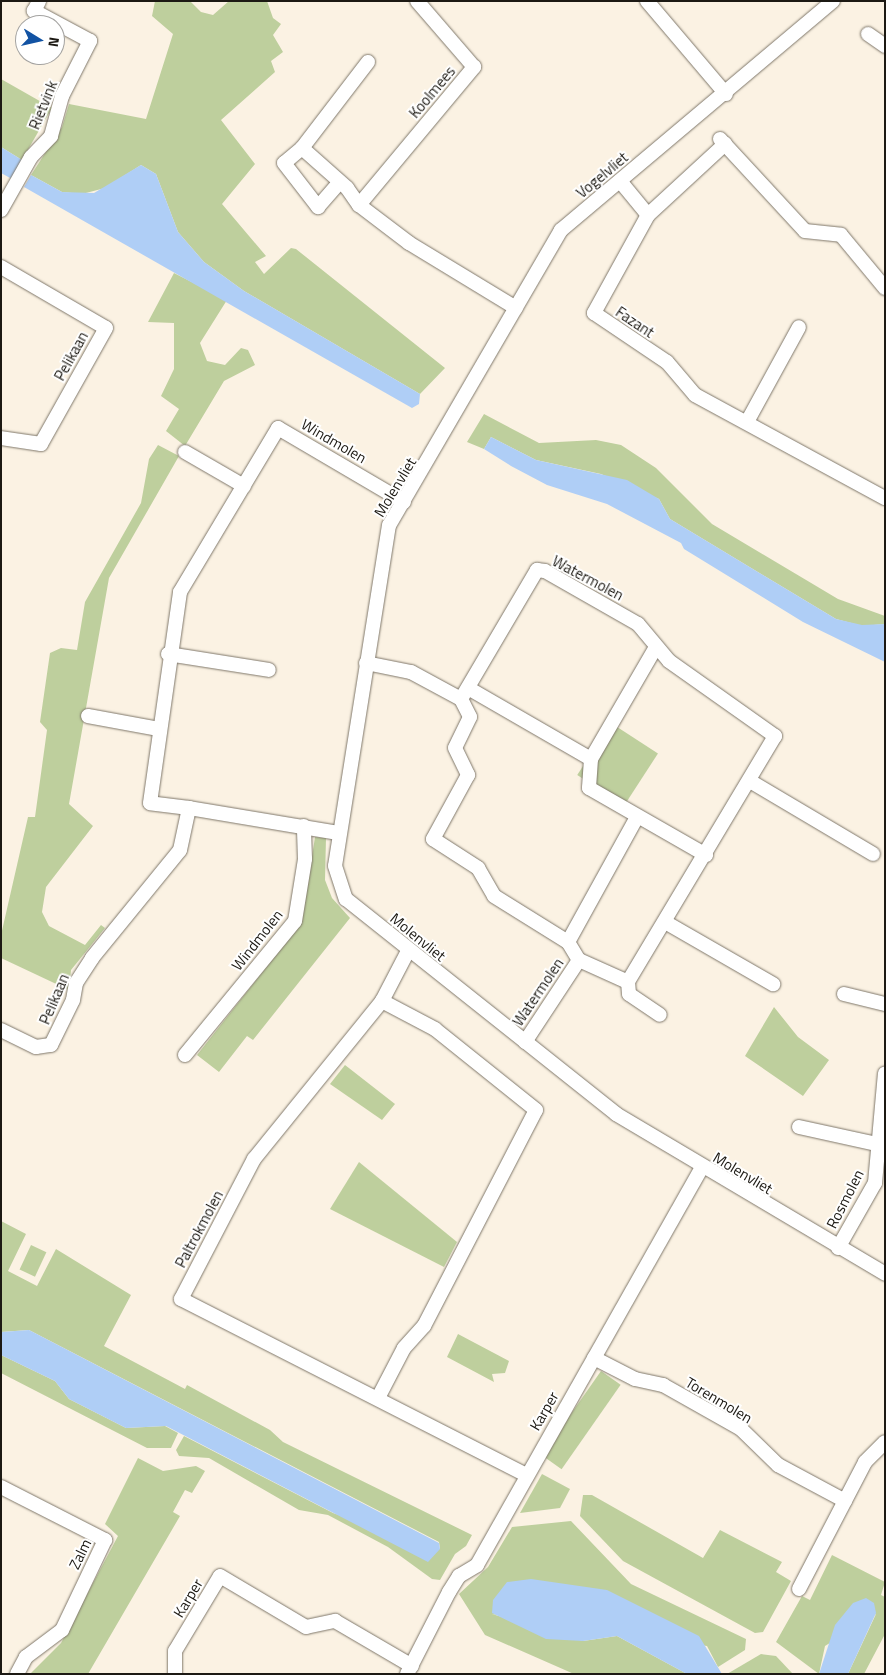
<!DOCTYPE html>
<style>
body{margin:0}
#map{position:relative;width:886px;height:1675px;overflow:hidden;background:#fbf2e3;font-family:"Titillium Web",sans-serif}
div>[style]{position:absolute}
.green>*{inset:0;background:#becf9d;transform-origin:0 0}
.water>*{inset:0;background:#afcef6}
.roads{filter:drop-shadow(0 0 1px #7f776a) drop-shadow(0 0 1px #7f776a)}
.minor>*{height:14px;margin:-7px;padding:0 7px;transform-origin:7px;border-radius:7px;background:#fff}
span{translate:-50% -50%;white-space:nowrap;text-align:center;line-height:1.15;-webkit-text-stroke:4px #fff;paint-order:stroke}
.street-label{font-size:15px;color:#1c1913}
.frame{position:absolute;inset:0;border:2px solid #1c1913;pointer-events:none}
.north{position:absolute;left:15px;top:15px;width:50px;height:50px;box-sizing:border-box;background:#fff;border:1px solid #a4a3a1;border-radius:50%;rotate:99deg;font-size:14px;font-weight:700;line-height:20px;text-align:center;color:#1c1913}
.north::after{content:'';display:block;margin:auto;width:18px;height:22px;background:#1253a3;clip-path:polygon(50% 0,100% 100%,50% 72%,0 100%)}
</style>
<div id="map">
<div class="green">
<div style="clip-path:polygon(155px 1px,190px 1px,201px 12px,213px 15px,229px 1px,267px 1px,273px 18px,281px 24px,273px 35px,283px 52px,271px 61px,275px 72px,221px 120px,255px 164px,222px 204px,266px 256px,255px 262px,264px 274px,291px 248px,296px 249px,445px 368px,420px 394px,244px 291px,204px 262px,178px 232px,156px 174px,141px 165px,105px 188px,82px 194px,62px 192px,31px 175px,62px 127px,69px 104px,146px 119px,173px 34px,152px 16px)"></div>
<div style="clip-path:polygon(1px 79px,52px 108px,22px 160px,1px 147px)"></div>
<div style="clip-path:polygon(174px 273px,227px 300px,200px 343px,207px 361px,225px 365px,241px 348px,248px 350px,255px 365px,224px 381px,185px 446px,166px 431px,179px 409px,161px 396px,174px 369px,174px 323px,148px 322px)"></div>
<div style="clip-path:polygon(484px 414px,539px 443px,596px 440px,621px 445px,656px 468px,712px 524px,838px 599px,885px 616px,885px 624px,862px 626px,836px 619px,670px 519px,659px 499px,601px 474px,536px 460px,491px 437px,484px 449px,467px 442px)"></div>
<div style="clip-path:polygon(158px 445px,179px 456px,109px 578px,69px 804px,93px 826px,46px 887px,42px 912px,49px 926px,85px 945px,101px 925px,105px 928px,71px 970px,69px 990px,1px 958px,1px 935px,28px 817px,35px 817px,47px 730px,40px 722px,50px 653px,61px 648px,77px 650px,85px 602px,141px 503px,149px 459px)"></div>
<div style="left:611px;top:723px;width:56px;height:62px;rotate:33deg"></div>
<div style="clip-path:polygon(315px 837px,326px 838px,325px 880px,332px 898px,350px 918px,253px 1040px,247px 1036px,219px 1072px,197px 1055px,302px 922px)"></div>
<div style="clip-path:polygon(774px 1007px,798px 1037px,829px 1060px,803px 1096px,745px 1056px)"></div>
<div style="clip-path:polygon(345px 1065px,395px 1104px,382px 1120px,330px 1084px)"></div>
<div style="clip-path:polygon(359px 1162px,457px 1242px,444px 1267px,330px 1209px)"></div>
<div style="clip-path:polygon(1px 1221px,26px 1234px,8px 1271px,37px 1286px,56px 1249px,131px 1295px,104px 1346px,185px 1389px,187px 1385px,270px 1430px,283px 1442px,472px 1535px,466px 1546px,455px 1554px,440px 1580px,432px 1579px,388px 1547px,328px 1515px,299px 1510px,209px 1458px,179px 1456px,176px 1450px,184px 1436px,333px 1513px,440px 1549px,439px 1542px,29px 1330px,1px 1332px)"></div>
<div style="left:31px;top:1245px;width:17px;height:27px;rotate:25deg"></div>
<div style="clip-path:polygon(458px 1334px,509px 1361px,505px 1373px,492px 1374px,494px 1382px,447px 1357px)"></div>
<div style="clip-path:polygon(1px 1355px,55px 1381px,69px 1399px,126px 1428px,165px 1426px,178px 1433px,171px 1448px,147px 1448px,1px 1373px)"></div>
<div style="left:601px;top:1371px;width:24px;height:103px;rotate:35deg"></div>
<div style="clip-path:polygon(138px 1458px,163px 1471px,196px 1466px,205px 1471px,192px 1493px,185px 1490px,173px 1512px,180px 1516px,88px 1674px,30px 1674px,61px 1643px,118px 1536px,105px 1524px)"></div>
<div style="clip-path:polygon(542px 1474px,570px 1489px,560px 1508px,520px 1513px)"></div>
<div style="clip-path:polygon(583px 1495px,592px 1495px,703px 1558px,720px 1530px,782px 1562px,776px 1572px,791px 1581px,763px 1632px,755px 1633px,623px 1561px,580px 1516px)"></div>
<div style="clip-path:polygon(571px 1521px,631px 1584px,746px 1639px,745px 1650px,718px 1667px,707px 1646px,492px 1614px,583px 1641px,617px 1636px,687px 1674px,574px 1674px,485px 1635px,459px 1594px,488px 1567px,512px 1527px)"></div>
<div style="clip-path:polygon(832px 1555px,885px 1582px,881px 1595px,885px 1597px,885px 1634px,864px 1674px,848px 1674px,876px 1614px,825px 1646px,819px 1674px,776px 1642px,802px 1596px,810px 1600px)"></div>
<div style="clip-path:polygon(761px 1654px,776px 1656px,793px 1674px,727px 1674px)"></div>
</div>
<div class="water">
<div style="clip-path:polygon(1px 147px,22px 160px,12px 179px,1px 173px)"></div>
<div style="clip-path:polygon(141px 165px,156px 174px,178px 232px,204px 262px,244px 291px,420px 394px,419px 404px,412px 408px,24px 187px,31px 175px,62px 192px,94px 193px)"></div>
<div style="clip-path:polygon(491px 437px,536px 460px,627px 480px,659px 499px,670px 519px,836px 619px,862px 625px,885px 624px,885px 662px,803px 622px,684px 549px,681px 543px,607px 504px,547px 485px,511px 466px,484px 449px)"></div>
<div style="clip-path:polygon(29px 1330px,439px 1543px,440px 1549px,428px 1562px,166px 1426px,126px 1428px,69px 1399px,55px 1381px,1px 1355px,1px 1332px)"></div>
<div style="clip-path:polygon(531px 1579px,607px 1590px,699px 1636px,722px 1674px,687px 1674px,617px 1636px,583px 1641px,546px 1639px,492px 1613px,493px 1600px,507px 1582px)"></div>
<div style="clip-path:polygon(866px 1598px,874px 1603px,876px 1613px,848px 1674px,819px 1674px,835px 1625px,853px 1603px)"></div>
</div>
<div class="roads">
<div class="minor">
<div style="left:647px;top:1px;width:122px;rotate:49.7deg"></div>
<div style="left:833px;top:1px;width:356px;rotate:139.9deg"></div>
<div style="left:561px;top:230px;width:341px;rotate:120.2deg"></div>
<div style="left:389px;top:525px;width:345px;rotate:99deg"></div>
<div style="left:335px;top:866px;width:35px;rotate:72deg"></div>
<div style="left:346px;top:899px;width:345px;rotate:38.5deg"></div>
<div style="left:616px;top:1114px;width:313px;rotate:30.7deg"></div>
<div style="left:868px;top:34px;width:21px;rotate:35deg"></div>
<div style="left:368px;top:62px;width:108px;rotate:127.5deg"></div>
<div style="left:302px;top:148px;width:60px;rotate:41.6deg"></div>
<div style="left:347px;top:188px;width:21px;rotate:55deg"></div>
<div style="left:359px;top:205px;width:63px;rotate:37.2deg"></div>
<div style="left:409px;top:243px;width:125px;rotate:31.3deg"></div>
<div style="left:720px;top:139px;width:125px;rotate:47.3deg"></div>
<div style="left:805px;top:231px;width:36px;rotate:6deg"></div>
<div style="left:841px;top:235px;width:69px;rotate:50.3deg"></div>
<div style="left:302px;top:148px;width:23px;rotate:140deg"></div>
<div style="left:284px;top:163px;width:56px;rotate:52.3deg"></div>
<div style="left:318px;top:207px;width:33px;rotate:-49deg"></div>
<div style="left:620px;top:181px;width:44px;rotate:50.5deg"></div>
<div style="left:648px;top:215px;width:112px;rotate:118.9deg"></div>
<div style="left:594px;top:313px;width:88px;rotate:33.9deg"></div>
<div style="left:667px;top:362px;width:43px;rotate:49.7deg"></div>
<div style="left:695px;top:395px;width:216px;rotate:28.5deg"></div>
<div style="left:359px;top:205px;width:180px;rotate:-50.2deg"></div>
<div style="left:474px;top:67px;width:87px;rotate:-130.8deg"></div>
<div style="left:1px;top:210px;width:61px;rotate:-60.5deg"></div>
<div style="left:31px;top:157px;width:29px;rotate:-46deg"></div>
<div style="left:51px;top:136px;width:41px;rotate:-74.6deg"></div>
<div style="left:62px;top:96px;width:62px;rotate:-63deg"></div>
<div style="left:90px;top:41px;width:64px;rotate:-151.8deg"></div>
<div style="left:34px;top:11px;width:11px;rotate:-63deg"></div>
<div style="left:648px;top:215px;width:105px;rotate:-42.7deg"></div>
<div style="left:1px;top:267px;width:121px;rotate:30.2deg"></div>
<div style="left:106px;top:328px;width:133px;rotate:119.3deg"></div>
<div style="left:41px;top:444px;width:40px;rotate:-171.5deg"></div>
<div style="left:747px;top:422px;width:108px;rotate:-61.3deg"></div>
<div style="left:185px;top:452px;width:68px;rotate:30deg"></div>
<div style="left:168px;top:654px;width:102px;rotate:9deg"></div>
<div style="left:366px;top:663px;width:46px;rotate:11.3deg"></div>
<div style="left:411px;top:672px;width:57px;rotate:28.4deg"></div>
<div style="left:461px;top:699px;width:150px;rotate:-59.5deg"></div>
<div style="left:537px;top:570px;width:8px;rotate:7deg"></div>
<div style="left:545px;top:571px;width:107px;rotate:29.7deg"></div>
<div style="left:638px;top:624px;width:48px;rotate:50deg"></div>
<div style="left:669px;top:661px;width:130px;rotate:35.3deg"></div>
<div style="left:775px;top:736px;width:287px;rotate:120.9deg"></div>
<div style="left:628px;top:982px;width:54px;rotate:-155.8deg"></div>
<div style="left:579px;top:960px;width:98px;rotate:123.4deg"></div>
<div style="left:468px;top:688px;width:142px;rotate:30deg"></div>
<div style="left:591px;top:759px;width:29px;rotate:94deg"></div>
<div style="left:589px;top:788px;width:135px;rotate:29.8deg"></div>
<div style="left:461px;top:699px;width:20px;rotate:63deg"></div>
<div style="left:470px;top:717px;width:34px;rotate:116deg"></div>
<div style="left:455px;top:748px;width:30px;rotate:64deg"></div>
<div style="left:468px;top:775px;width:73px;rotate:118.7deg"></div>
<div style="left:433px;top:839px;width:54px;rotate:32.8deg"></div>
<div style="left:478px;top:868px;width:32px;rotate:60deg"></div>
<div style="left:494px;top:896px;width:87px;rotate:31.9deg"></div>
<div style="left:568px;top:942px;width:21px;rotate:59deg"></div>
<div style="left:88px;top:716px;width:72px;rotate:10.4deg"></div>
<div style="left:591px;top:759px;width:129px;rotate:-59.9deg"></div>
<div style="left:750px;top:781px;width:143px;rotate:30.7deg"></div>
<div style="left:189px;top:808px;width:39px;rotate:-173deg"></div>
<div style="left:150px;top:803px;width:213px;rotate:-81.9deg"></div>
<div style="left:180px;top:592px;width:191px;rotate:-59.1deg"></div>
<div style="left:278px;top:428px;width:146px;rotate:30.4deg"></div>
<div style="left:665px;top:922px;width:125px;rotate:29.9deg"></div>
<div style="left:568px;top:942px;width:143px;rotate:-61.1deg"></div>
<div style="left:408px;top:951px;width:56px;rotate:117.5deg"></div>
<div style="left:382px;top:1001px;width:203px;rotate:129deg"></div>
<div style="left:254px;top:1159px;width:158px;rotate:117.5deg"></div>
<div style="left:181px;top:1299px;width:387px;rotate:27deg"></div>
<div style="left:628px;top:982px;width:12px;rotate:85deg"></div>
<div style="left:629px;top:994px;width:37px;rotate:34deg"></div>
<div style="left:844px;top:994px;width:42px;rotate:13.7deg"></div>
<div style="left:1px;top:1030px;width:39px;rotate:26deg"></div>
<div style="left:36px;top:1047px;width:15px;rotate:-8deg"></div>
<div style="left:51px;top:1045px;width:50px;rotate:-63.9deg"></div>
<div style="left:73px;top:1000px;width:17px;rotate:-80deg"></div>
<div style="left:76px;top:983px;width:30px;rotate:-57deg"></div>
<div style="left:92px;top:958px;width:139px;rotate:-50.8deg"></div>
<div style="left:180px;top:850px;width:43px;rotate:-77.9deg"></div>
<div style="left:189px;top:808px;width:152px;rotate:9.5deg"></div>
<div style="left:185px;top:1055px;width:173px;rotate:-50.6deg"></div>
<div style="left:295px;top:921px;width:63px;rotate:-80.8deg"></div>
<div style="left:305px;top:859px;width:33px;rotate:-92deg"></div>
<div style="left:799px;top:1127px;width:80px;rotate:12.3deg"></div>
<div style="left:838px;top:1248px;width:75px;rotate:-60.4deg"></div>
<div style="left:875px;top:1183px;width:110px;rotate:-84.8deg"></div>
<div style="left:594px;top:1358px;width:46px;rotate:27.1deg"></div>
<div style="left:635px;top:1379px;width:29px;rotate:12deg"></div>
<div style="left:663px;top:1385px;width:90px;rotate:29.4deg"></div>
<div style="left:741px;top:1429px;width:52px;rotate:44.2deg"></div>
<div style="left:778px;top:1465px;width:76px;rotate:28.2deg"></div>
<div style="left:378px;top:1398px;width:56px;rotate:-62.5deg"></div>
<div style="left:404px;top:1348px;width:30px;rotate:-48deg"></div>
<div style="left:424px;top:1326px;width:243px;rotate:-62.6deg"></div>
<div style="left:536px;top:1110px;width:129px;rotate:-141.3deg"></div>
<div style="left:435px;top:1029px;width:60px;rotate:-152.2deg"></div>
<div style="left:1px;top:1487px;width:117px;rotate:27deg"></div>
<div style="left:105px;top:1540px;width:100px;rotate:115.5deg"></div>
<div style="left:62px;top:1630px;width:45px;rotate:143.1deg"></div>
<div style="left:26px;top:1657px;width:19px;rotate:118deg"></div>
<div style="left:799px;top:1589px;width:143px;rotate:-62.5deg"></div>
<div style="left:865px;top:1462px;width:28px;rotate:-45deg"></div>
<div style="left:175px;top:1674px;width:23px;rotate:-90deg"></div>
<div style="left:175px;top:1651px;width:87px;rotate:-59deg"></div>
<div style="left:220px;top:1576px;width:100px;rotate:30.7deg"></div>
<div style="left:306px;top:1627px;width:30px;rotate:-12deg"></div>
<div style="left:335px;top:1621px;width:89px;rotate:30.3deg"></div>
<div style="left:407px;top:1674px;width:92px;rotate:-62.9deg"></div>
<div style="left:449px;top:1592px;width:19px;rotate:-58deg"></div>
<div style="left:459px;top:1576px;width:21px;rotate:-31deg"></div>
<div style="left:477px;top:1565px;width:457px;rotate:-60.5deg"></div>
</div>
</div>
<div class="street-label">
<span style="left:432px;top:92px;rotate:-50deg">Koolmees</span>
<span style="left:43px;top:105px;rotate:-68deg">Rietvink</span>
<span style="left:602px;top:175px;rotate:-40deg">Vogelvliet</span>
<span style="left:635px;top:322px;rotate:34deg">Fazant</span>
<span style="left:71px;top:356px;rotate:-61deg">Pelikaan</span>
<span style="left:334px;top:441px;rotate:30deg">Windmolen</span>
<span style="left:395px;top:487px;rotate:-59deg">Molenvliet</span>
<span style="left:588px;top:578px;rotate:28deg">Watermolen</span>
<span style="left:418px;top:937px;rotate:39deg">Molenvliet</span>
<span style="left:257px;top:940px;rotate:-52deg">Windmolen</span>
<span style="left:538px;top:992px;rotate:-56deg">Watermolen</span>
<span style="left:54px;top:999px;rotate:-67deg">Pelikaan</span>
<span style="left:743px;top:1173px;rotate:31deg">Molenvliet</span>
<span style="left:845px;top:1199px;rotate:-63deg">Rosmolen</span>
<span style="left:199px;top:1229px;rotate:-62deg">Paltrokmolen</span>
<span style="left:719px;top:1400px;rotate:31deg">Torenmolen</span>
<span style="left:544px;top:1411px;rotate:-60deg">Karper</span>
<span style="left:80px;top:1554px;rotate:-64deg">Zalm</span>
<span style="left:188px;top:1598px;rotate:-59deg">Karper</span>
</div>
<div class="frame"></div>
<div class="north">N</div>
</div>
